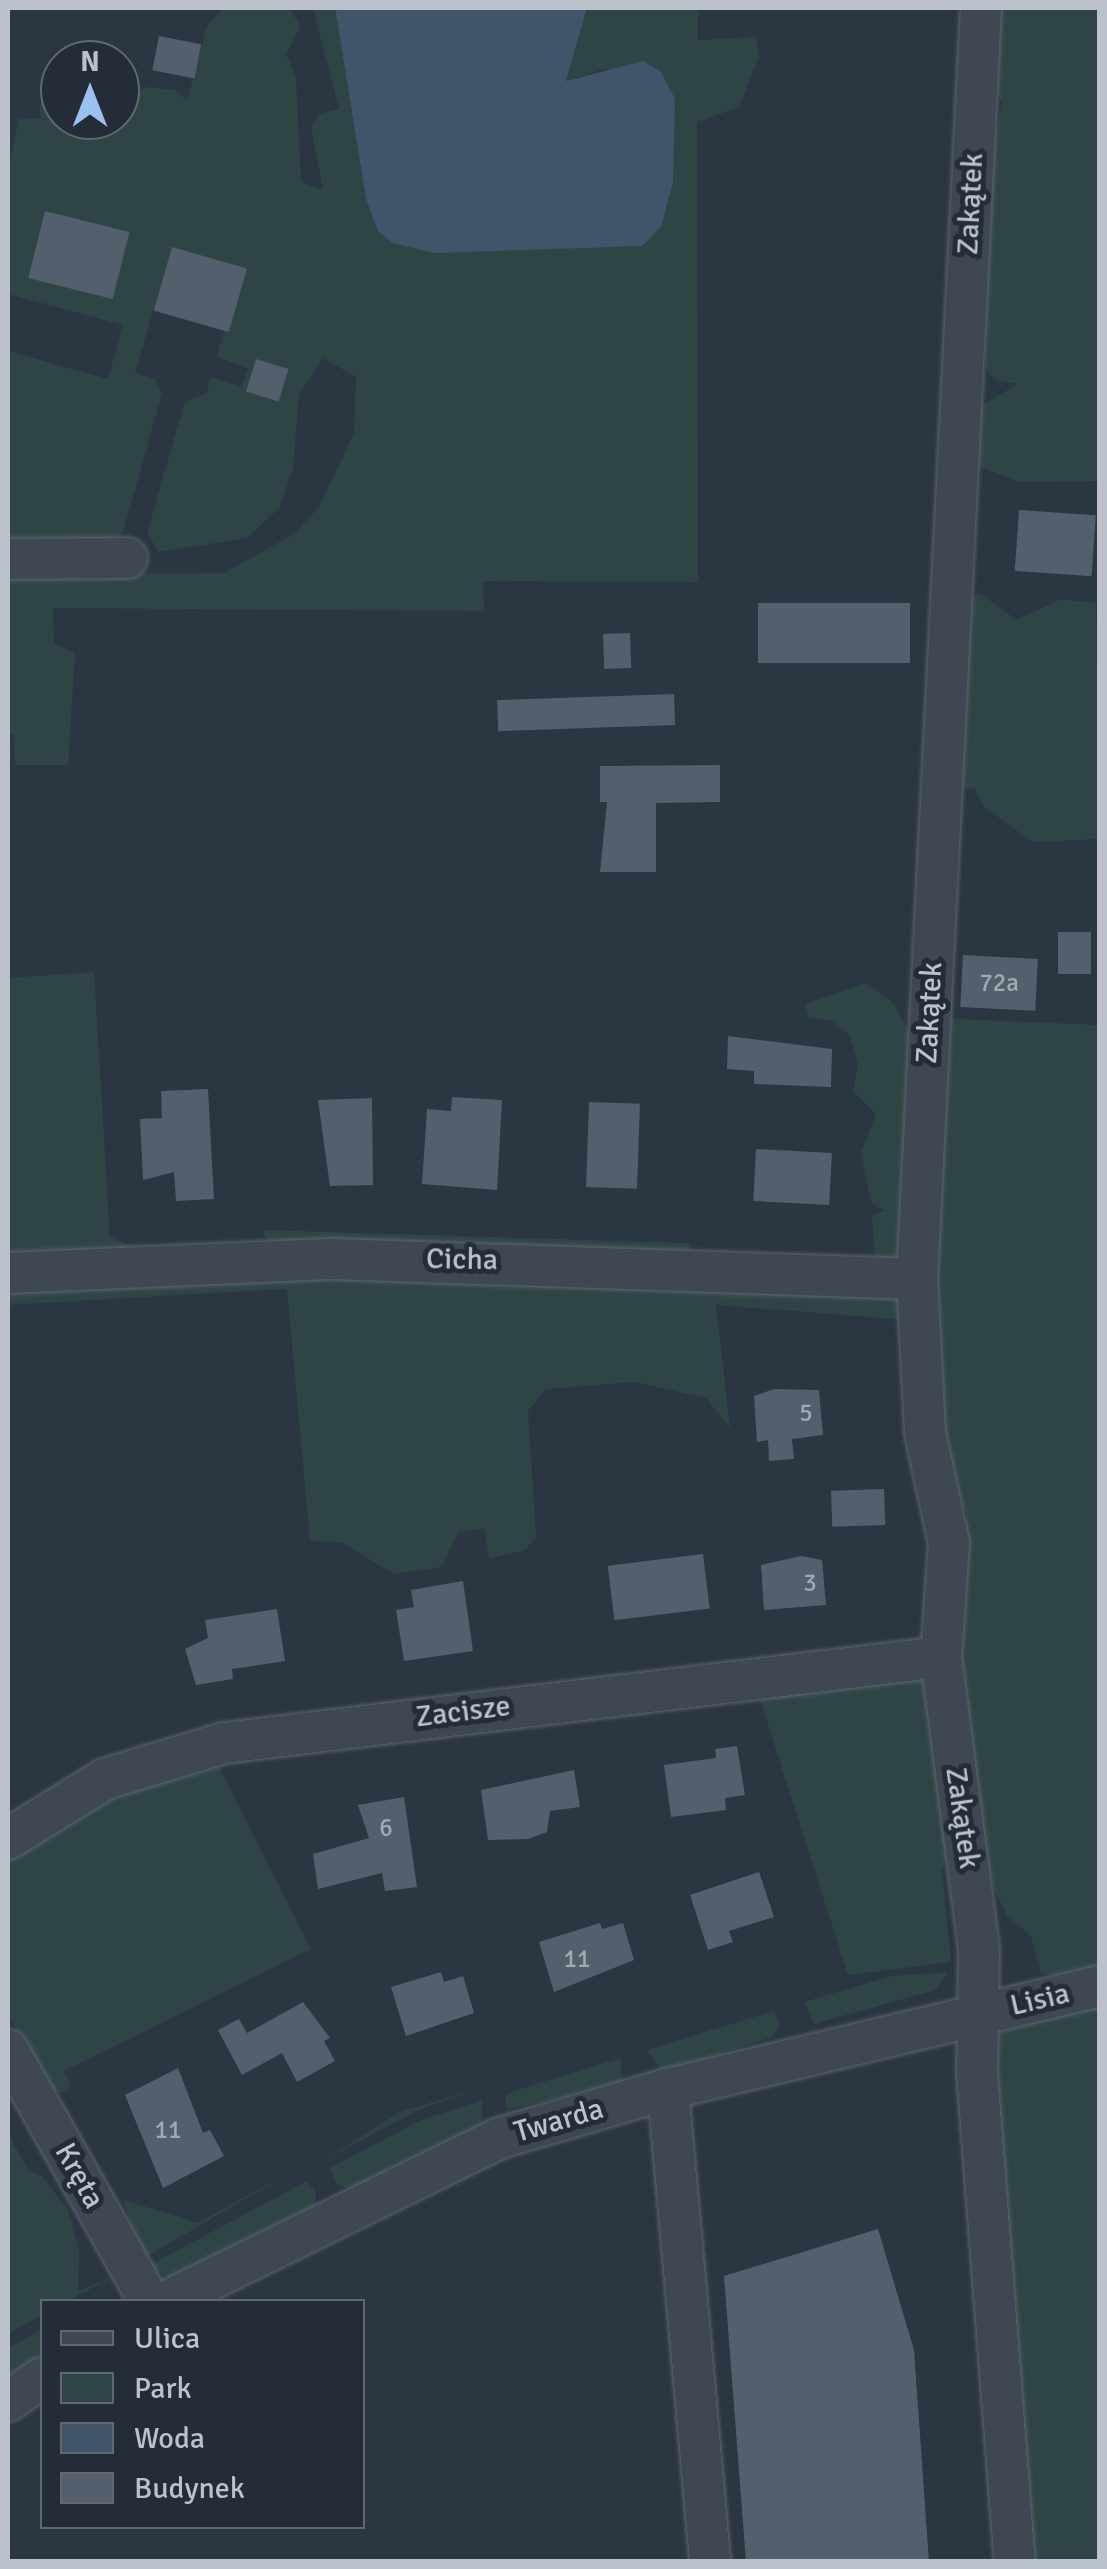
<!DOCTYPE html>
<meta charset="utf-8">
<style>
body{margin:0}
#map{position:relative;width:1107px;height:2569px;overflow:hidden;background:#2a3642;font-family:Signika,sans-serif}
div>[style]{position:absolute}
.green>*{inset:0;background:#2f4545}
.water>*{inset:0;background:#415469}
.building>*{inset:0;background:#535f6c;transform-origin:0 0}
.roads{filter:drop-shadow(0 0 2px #5c656f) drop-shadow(0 0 2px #5c656f)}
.minor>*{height:40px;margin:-20px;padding:0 20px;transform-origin:20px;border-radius:20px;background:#3e4752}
span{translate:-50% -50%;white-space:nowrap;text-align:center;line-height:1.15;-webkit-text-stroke:10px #232c37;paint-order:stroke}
.number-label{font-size:25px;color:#a1a9b3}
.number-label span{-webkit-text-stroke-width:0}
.street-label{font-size:30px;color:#bbc2cb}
.frame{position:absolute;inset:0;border:10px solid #bbc2cb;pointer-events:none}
.legend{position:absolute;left:40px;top:2299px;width:325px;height:230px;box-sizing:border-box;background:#232c37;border:2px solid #606872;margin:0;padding:12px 18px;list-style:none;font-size:30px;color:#bbc2cb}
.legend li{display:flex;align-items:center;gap:20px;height:50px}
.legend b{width:50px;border:2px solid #606872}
.north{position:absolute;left:40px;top:40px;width:100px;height:100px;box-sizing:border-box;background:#232c37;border:2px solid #606872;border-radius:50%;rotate:0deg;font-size:28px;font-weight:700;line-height:40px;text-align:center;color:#bbc2cb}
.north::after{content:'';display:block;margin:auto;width:35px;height:45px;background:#9cc1f0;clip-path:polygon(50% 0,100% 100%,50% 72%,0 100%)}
</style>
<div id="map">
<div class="green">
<div style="clip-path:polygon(223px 8px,290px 8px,300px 27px,286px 54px,296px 78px,301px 182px,323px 190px,311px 127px,319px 114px,339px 109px,313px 8px,335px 8px,366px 199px,378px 231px,393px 243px,608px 68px,566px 81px,587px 8px,698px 8px,698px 40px,756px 37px,759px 57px,739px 107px,697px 122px,698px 582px,483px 581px,484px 611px,53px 608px,54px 643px,75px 654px,68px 765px,15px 765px,14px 734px,8px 733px,8px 574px,224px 573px,294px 534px,319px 507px,354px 433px,356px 377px,323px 358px,299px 394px,293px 467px,280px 507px,247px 538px,159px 552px,147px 533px,185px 401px,206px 394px,211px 377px,242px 387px,248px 368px,217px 357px,224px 331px,153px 311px,135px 373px,155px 379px,162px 393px,123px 532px,95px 550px,8px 552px,8px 351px,108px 379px,123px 325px,8px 294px,8px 170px,19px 119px,41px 118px,39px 104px,54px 90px,60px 120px,120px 120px,120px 98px,147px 87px,175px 90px,187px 101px,207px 26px)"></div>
<div style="clip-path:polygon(964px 8px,1099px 8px,1099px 481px,1020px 482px,976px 465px,976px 409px,1018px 384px,994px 379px,986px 368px,985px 183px,1002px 103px)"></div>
<div style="clip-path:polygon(979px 593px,1017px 620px,1061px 599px,1096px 603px,1099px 839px,1033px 842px,984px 807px,975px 789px,959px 787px,965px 605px)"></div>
<div style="clip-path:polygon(94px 972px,110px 1237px,129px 1245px,129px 1257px,8px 1263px,8px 978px)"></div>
<div style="clip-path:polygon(867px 983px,893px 1003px,909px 1031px,908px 1055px,936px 1018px,1099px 1025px,1099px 1975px,1084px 1980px,1041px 1973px,1031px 1936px,1008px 1917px,978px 1859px,949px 1850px,942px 1869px,951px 1962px,848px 1975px,757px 1690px,919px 1678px,934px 1697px,965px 1574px,967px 1513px,953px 1490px,897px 1273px,875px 1261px,872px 1216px,884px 1211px,871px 1202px,861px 1153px,876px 1114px,853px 1091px,858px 1065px,850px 1036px,832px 1021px,809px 1018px,805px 1004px)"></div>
<div style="clip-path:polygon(262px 1230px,690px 1243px,690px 1253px,270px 1247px)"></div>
<div style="clip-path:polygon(241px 1276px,895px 1298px,908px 1320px,716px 1305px,730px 1428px,706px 1398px,635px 1382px,546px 1389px,528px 1411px,536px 1537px,525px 1550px,489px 1559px,484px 1529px,458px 1532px,442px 1567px,394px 1574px,341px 1542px,310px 1541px,287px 1289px,8px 1305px,8px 1284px)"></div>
<div style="clip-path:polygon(216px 1761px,311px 1949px,64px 2071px,71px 2085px,62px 2093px,51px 2088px,8px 2014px,8px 1849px,132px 1781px)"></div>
<div style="clip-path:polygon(948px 1972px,935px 1990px,814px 2024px,804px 2002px,892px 1976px)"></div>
<div style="clip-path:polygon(1099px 2002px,1099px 2561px,1034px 2561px,994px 2035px)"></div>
<div style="clip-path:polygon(774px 2011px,780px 2026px,772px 2037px,663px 2072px,647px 2050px)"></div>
<div style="clip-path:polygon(621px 2058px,622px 2084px,507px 2109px,505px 2096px,514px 2091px)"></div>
<div style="clip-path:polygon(476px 2089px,416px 2111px,323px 2161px,400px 2112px)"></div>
<div style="clip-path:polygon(482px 2101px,483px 2128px,353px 2190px,337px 2185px,330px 2168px,423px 2119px)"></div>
<div style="clip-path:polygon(10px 2137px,28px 2170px,42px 2176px,68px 2210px,79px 2249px,78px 2291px,113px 2277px,67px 2301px,42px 2302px,42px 2315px,8px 2334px)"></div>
<div style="clip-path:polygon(298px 2168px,144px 2258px,135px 2244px,124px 2200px,198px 2223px)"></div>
<div style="clip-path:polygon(307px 2181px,316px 2193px,314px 2211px,177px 2281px,148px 2266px)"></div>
<div style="clip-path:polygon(42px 2329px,42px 2355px,8px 2374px,8px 2348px)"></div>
</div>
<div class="water">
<div style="clip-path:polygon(335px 8px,587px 8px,566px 81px,643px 61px,661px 72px,675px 99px,673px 182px,661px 227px,642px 246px,435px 253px,393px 243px,378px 231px,366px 199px)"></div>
</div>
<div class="building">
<div style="left:159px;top:36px;width:43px;height:35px;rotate:11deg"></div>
<div style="left:45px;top:211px;width:87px;height:69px;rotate:14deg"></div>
<div style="left:172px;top:247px;width:78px;height:66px;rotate:16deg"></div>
<div style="left:256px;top:359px;width:34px;height:34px;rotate:17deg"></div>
<div style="left:1019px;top:510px;width:77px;height:61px;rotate:4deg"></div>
<div style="left:758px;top:603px;width:152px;height:60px"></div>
<div style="left:630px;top:633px;width:35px;height:27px;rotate:88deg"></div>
<div style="left:674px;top:694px;width:31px;height:177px;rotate:88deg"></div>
<div style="clip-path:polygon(720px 765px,720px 802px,656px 803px,656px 872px,600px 872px,607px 802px,600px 802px,600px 766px)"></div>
<div style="left:1058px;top:932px;width:33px;height:42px"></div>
<div style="left:963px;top:955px;width:75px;height:52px;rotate:3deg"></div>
<div style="clip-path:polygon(728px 1036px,832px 1049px,831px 1087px,754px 1084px,754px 1071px,727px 1069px)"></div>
<div style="clip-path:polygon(208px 1089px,214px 1199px,176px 1201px,174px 1172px,143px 1180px,140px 1119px,162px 1118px,161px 1091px)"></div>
<div style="clip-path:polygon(452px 1097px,502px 1100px,497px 1190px,422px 1184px,427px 1109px,451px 1111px)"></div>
<div style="clip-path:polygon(372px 1098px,373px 1185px,330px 1186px,318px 1100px)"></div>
<div style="left:589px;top:1102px;width:51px;height:85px;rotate:2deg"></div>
<div style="left:756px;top:1149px;width:76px;height:52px;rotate:3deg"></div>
<div style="clip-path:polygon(774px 1389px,819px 1390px,823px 1435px,792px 1439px,794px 1459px,769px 1461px,768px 1440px,757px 1442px,754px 1396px)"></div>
<div style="left:884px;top:1489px;width:36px;height:53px;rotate:88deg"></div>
<div style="left:703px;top:1554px;width:55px;height:96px;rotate:83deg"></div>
<div style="clip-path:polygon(801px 1556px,822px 1560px,826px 1605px,764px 1610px,761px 1565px)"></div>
<div style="clip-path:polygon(463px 1581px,473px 1651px,404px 1661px,396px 1610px,414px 1607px,411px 1590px)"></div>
<div style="clip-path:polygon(277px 1609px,285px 1661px,232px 1669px,233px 1679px,196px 1685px,185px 1649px,208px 1638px,205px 1620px)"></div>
<div style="clip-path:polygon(737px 1746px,745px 1795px,725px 1798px,726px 1810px,671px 1817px,664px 1765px,716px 1758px,715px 1749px)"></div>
<div style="clip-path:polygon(574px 1770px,580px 1807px,550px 1811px,547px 1832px,528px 1839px,488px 1840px,481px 1790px)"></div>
<div style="clip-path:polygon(404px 1797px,417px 1887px,385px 1891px,382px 1873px,318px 1889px,313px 1854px,369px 1838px,358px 1805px)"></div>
<div style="clip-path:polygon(759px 1872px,774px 1917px,729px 1931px,733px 1942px,708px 1950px,690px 1895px)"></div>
<div style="clip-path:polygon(600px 1923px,602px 1929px,623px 1923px,634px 1960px,554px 1992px,539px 1942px)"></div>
<div style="clip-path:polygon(441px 1972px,444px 1982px,463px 1976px,474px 2013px,406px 2036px,391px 1987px)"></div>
<div style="clip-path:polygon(303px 2002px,330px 2038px,324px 2041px,335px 2061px,297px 2082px,282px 2053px,242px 2075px,218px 2030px,239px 2019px,247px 2033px)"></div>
<div style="clip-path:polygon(178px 2068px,203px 2133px,210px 2130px,224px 2156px,163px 2188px,125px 2095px)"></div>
<div style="clip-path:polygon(878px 2229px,914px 2350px,929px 2562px,746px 2562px,724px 2276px)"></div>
</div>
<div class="roads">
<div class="minor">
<div style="left:981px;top:8px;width:1273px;rotate:92.88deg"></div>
<div style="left:917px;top:1279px;width:154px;rotate:87deg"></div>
<div style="left:925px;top:1433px;width:113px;rotate:77.7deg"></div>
<div style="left:949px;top:1543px;width:114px;rotate:94deg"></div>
<div style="left:941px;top:1657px;width:296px;rotate:82.6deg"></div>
<div style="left:979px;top:1951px;width:121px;rotate:90.9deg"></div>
<div style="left:977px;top:2072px;width:491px;rotate:85.6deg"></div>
<div style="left:8px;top:559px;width:119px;rotate:-0.5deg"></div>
<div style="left:8px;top:1273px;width:327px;rotate:-2.5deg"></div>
<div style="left:335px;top:1259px;width:582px;rotate:1.97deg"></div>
<div style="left:8px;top:1839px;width:114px;rotate:-31.7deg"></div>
<div style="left:105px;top:1779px;width:124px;rotate:-16.8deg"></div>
<div style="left:224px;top:1743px;width:722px;rotate:-6.84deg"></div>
<div style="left:8px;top:2050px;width:289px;rotate:60.6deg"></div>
<div style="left:668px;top:2089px;width:475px;rotate:84.9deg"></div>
<div style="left:165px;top:2302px;width:373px;rotate:-26.1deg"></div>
<div style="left:500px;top:2138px;width:175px;rotate:-16.3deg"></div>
<div style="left:668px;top:2089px;width:444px;rotate:-13.4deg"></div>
<div style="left:8px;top:2401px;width:41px;rotate:-34.1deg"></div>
</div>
</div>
<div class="number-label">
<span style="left:999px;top:983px">72a</span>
<span style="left:806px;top:1413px">5</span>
<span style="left:810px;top:1583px">3</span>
<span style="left:386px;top:1828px">6</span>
<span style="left:577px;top:1959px">11</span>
<span style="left:168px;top:2130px">11</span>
</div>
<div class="street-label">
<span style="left:971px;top:204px;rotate:-87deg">Zakątek</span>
<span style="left:930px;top:1013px;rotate:-87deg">Zakątek</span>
<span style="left:462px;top:1260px;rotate:1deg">Cicha</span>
<span style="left:463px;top:1712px;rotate:-7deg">Zacisze</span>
<span style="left:962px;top:1818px;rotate:82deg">Zakątek</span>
<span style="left:1040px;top:2000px;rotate:-13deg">Lisia</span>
<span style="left:559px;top:2121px;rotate:-16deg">Twarda</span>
<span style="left:79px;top:2176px;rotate:61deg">Kręta</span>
</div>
<div class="frame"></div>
<ul class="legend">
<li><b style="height:12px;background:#3e4752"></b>Ulica</li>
<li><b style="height:28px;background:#2f4545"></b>Park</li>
<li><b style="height:28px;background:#415469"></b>Woda</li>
<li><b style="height:28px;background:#535f6c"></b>Budynek</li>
</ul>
<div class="north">N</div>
</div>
